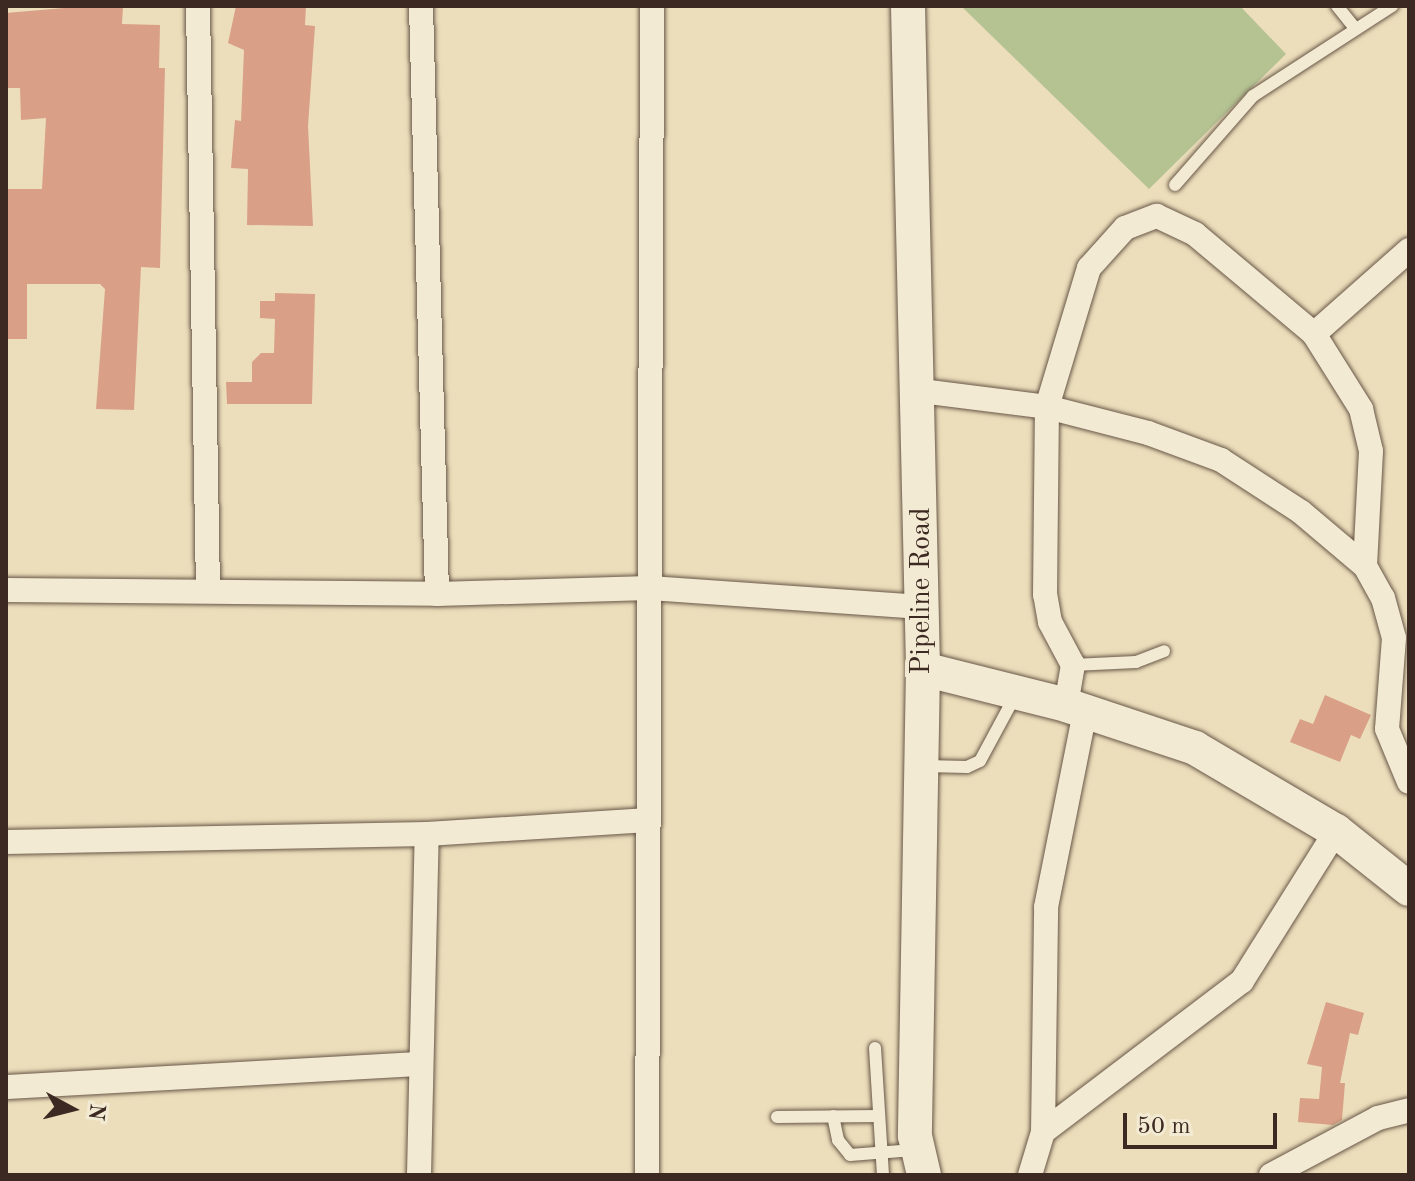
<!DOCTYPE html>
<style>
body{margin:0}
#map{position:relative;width:1415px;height:1181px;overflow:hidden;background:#ecdebb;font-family:"Old Standard TT",serif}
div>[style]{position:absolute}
.green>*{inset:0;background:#b5c292}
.building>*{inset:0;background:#d9a087}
.roads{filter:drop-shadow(0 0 2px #685748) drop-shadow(0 0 2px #685748)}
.lane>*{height:12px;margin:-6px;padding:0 6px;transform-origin:6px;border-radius:6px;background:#f3ead3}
.street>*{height:24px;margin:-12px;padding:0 12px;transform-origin:12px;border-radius:12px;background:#f3ead3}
.secondary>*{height:34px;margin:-17px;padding:0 17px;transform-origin:17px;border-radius:17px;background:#f3ead3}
span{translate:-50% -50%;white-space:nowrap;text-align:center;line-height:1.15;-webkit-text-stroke:8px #f3ead3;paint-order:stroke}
.street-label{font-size:28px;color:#3c2a22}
.frame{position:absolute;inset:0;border:8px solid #3c2a22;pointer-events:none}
.north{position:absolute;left:32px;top:1069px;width:80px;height:80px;-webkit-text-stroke:6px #f3ead3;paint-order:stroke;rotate:97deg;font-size:22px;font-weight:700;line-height:32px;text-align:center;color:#3c2a22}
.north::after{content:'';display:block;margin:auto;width:28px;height:36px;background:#3c2a22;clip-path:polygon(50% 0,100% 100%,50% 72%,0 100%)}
.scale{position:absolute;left:1123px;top:1113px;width:154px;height:36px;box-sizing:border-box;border:4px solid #3c2a22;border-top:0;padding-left:10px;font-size:24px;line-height:28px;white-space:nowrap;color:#3c2a22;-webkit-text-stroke:6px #f3ead3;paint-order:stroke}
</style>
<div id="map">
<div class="green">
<div style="clip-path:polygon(961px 6px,1240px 6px,1286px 54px,1149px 189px)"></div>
</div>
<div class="building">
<div style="clip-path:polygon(87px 6px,123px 7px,122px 24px,160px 25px,159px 68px,165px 68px,160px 268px,141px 267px,134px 410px,96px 409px,105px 289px,100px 284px,27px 284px,27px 339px,6px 339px,8px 189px,42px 189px,46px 118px,21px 120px,20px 88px,6px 88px,6px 13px)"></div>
<div style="clip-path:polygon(236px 6px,306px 6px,305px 25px,315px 26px,308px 126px,313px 226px,247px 225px,248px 169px,231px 168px,235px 120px,241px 121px,244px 50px,228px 43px)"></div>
<div style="clip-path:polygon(275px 293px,315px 294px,312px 404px,227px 404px,226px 382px,252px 382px,252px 362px,261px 353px,274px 353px,275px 319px,260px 318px,260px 301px,275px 301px)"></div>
<div style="clip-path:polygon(1325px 695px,1371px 715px,1360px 739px,1351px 735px,1340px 762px,1290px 742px,1300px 719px,1313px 724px)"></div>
<div style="clip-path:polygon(1326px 1002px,1364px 1013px,1358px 1035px,1350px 1033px,1340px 1083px,1345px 1083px,1342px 1120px,1333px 1125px,1298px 1122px,1300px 1098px,1319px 1099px,1322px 1067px,1307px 1064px)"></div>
</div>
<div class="roads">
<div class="lane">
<div style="left:1337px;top:6px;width:26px;rotate:51deg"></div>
<div style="left:1175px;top:185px;width:118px;rotate:-48.8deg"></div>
<div style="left:1253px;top:96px;width:166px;rotate:-32.9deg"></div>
<div style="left:1073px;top:665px;width:63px;rotate:-2.7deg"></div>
<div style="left:1136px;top:662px;width:30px;rotate:-21deg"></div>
<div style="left:925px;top:766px;width:42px;rotate:1.4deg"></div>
<div style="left:967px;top:767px;width:14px;rotate:-25deg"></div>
<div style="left:980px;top:761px;width:74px;rotate:-61.7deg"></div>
<div style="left:875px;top:1048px;width:127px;rotate:86.4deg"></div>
<div style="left:833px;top:1116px;width:25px;rotate:78deg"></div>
<div style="left:838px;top:1140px;width:19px;rotate:51deg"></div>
<div style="left:850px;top:1155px;width:64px;rotate:-4.5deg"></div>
<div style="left:777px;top:1117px;width:102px;rotate:-0.6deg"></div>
</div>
<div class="street">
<div style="left:198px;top:6px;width:583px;rotate:89.02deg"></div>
<div style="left:421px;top:6px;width:588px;rotate:88.44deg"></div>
<div style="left:1314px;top:334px;width:127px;rotate:-41.5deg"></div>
<div style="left:921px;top:391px;width:127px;rotate:7.2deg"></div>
<div style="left:1047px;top:407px;width:104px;rotate:14.4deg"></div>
<div style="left:1148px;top:433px;width:78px;rotate:20.3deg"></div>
<div style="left:1221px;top:460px;width:95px;rotate:33deg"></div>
<div style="left:1301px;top:512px;width:84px;rotate:40.2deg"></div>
<div style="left:1365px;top:566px;width:37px;rotate:61deg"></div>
<div style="left:1383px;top:598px;width:41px;rotate:74.6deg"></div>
<div style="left:1394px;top:638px;width:91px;rotate:94.4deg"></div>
<div style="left:1387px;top:729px;width:57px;rotate:67.5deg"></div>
<div style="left:6px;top:590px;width:431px;rotate:0.5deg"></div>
<div style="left:437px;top:594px;width:213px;rotate:-1.6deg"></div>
<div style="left:650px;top:588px;width:272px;rotate:4deg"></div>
<div style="left:1066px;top:705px;width:41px;rotate:-80.1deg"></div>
<div style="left:1073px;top:665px;width:49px;rotate:-118.1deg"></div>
<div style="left:1050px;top:622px;width:27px;rotate:-100deg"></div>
<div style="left:1045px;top:595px;width:188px;rotate:-89.4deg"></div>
<div style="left:1047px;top:407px;width:145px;rotate:-73.2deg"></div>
<div style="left:1089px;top:268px;width:54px;rotate:-48deg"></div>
<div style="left:1125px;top:228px;width:34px;rotate:-21deg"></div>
<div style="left:1157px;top:216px;width:42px;rotate:25.3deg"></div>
<div style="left:1195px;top:234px;width:155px;rotate:40deg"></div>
<div style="left:1314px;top:334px;width:89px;rotate:57.9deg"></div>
<div style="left:1361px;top:409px;width:43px;rotate:76.6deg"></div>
<div style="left:1371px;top:451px;width:115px;rotate:93deg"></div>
<div style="left:6px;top:842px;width:421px;rotate:-1.1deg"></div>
<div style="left:427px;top:834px;width:222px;rotate:-3.6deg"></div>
<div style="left:6px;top:1087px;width:414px;rotate:-3.2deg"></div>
<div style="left:1043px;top:1132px;width:250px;rotate:-37.2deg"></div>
<div style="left:1242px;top:981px;width:177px;rotate:-57.9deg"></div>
<div style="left:419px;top:1175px;width:341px;rotate:-88.7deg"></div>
<div style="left:647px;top:1175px;width:1169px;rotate:-89.75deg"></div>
<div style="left:1030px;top:1175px;width:45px;rotate:-73.2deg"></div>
<div style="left:1043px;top:1132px;width:225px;rotate:-89.2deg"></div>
<div style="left:1046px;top:907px;width:200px;rotate:-78.7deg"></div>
<div style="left:1271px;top:1175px;width:121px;rotate:-28deg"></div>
<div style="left:1378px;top:1118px;width:32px;rotate:-14deg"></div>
</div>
<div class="secondary">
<div style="left:908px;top:6px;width:663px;rotate:88.7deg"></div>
<div style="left:923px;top:669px;width:467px;rotate:91deg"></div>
<div style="left:915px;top:1136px;width:40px;rotate:77deg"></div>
<div style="left:923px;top:669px;width:147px;rotate:14.1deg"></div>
<div style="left:1066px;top:705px;width:136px;rotate:18.4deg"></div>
<div style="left:1195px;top:748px;width:164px;rotate:30.5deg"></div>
<div style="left:1336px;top:831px;width:93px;rotate:38.5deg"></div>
</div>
</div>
<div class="street-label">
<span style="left:922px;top:591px;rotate:-90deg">Pipeline Road</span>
</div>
<div class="frame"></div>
<div class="north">N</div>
<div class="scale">50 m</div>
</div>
